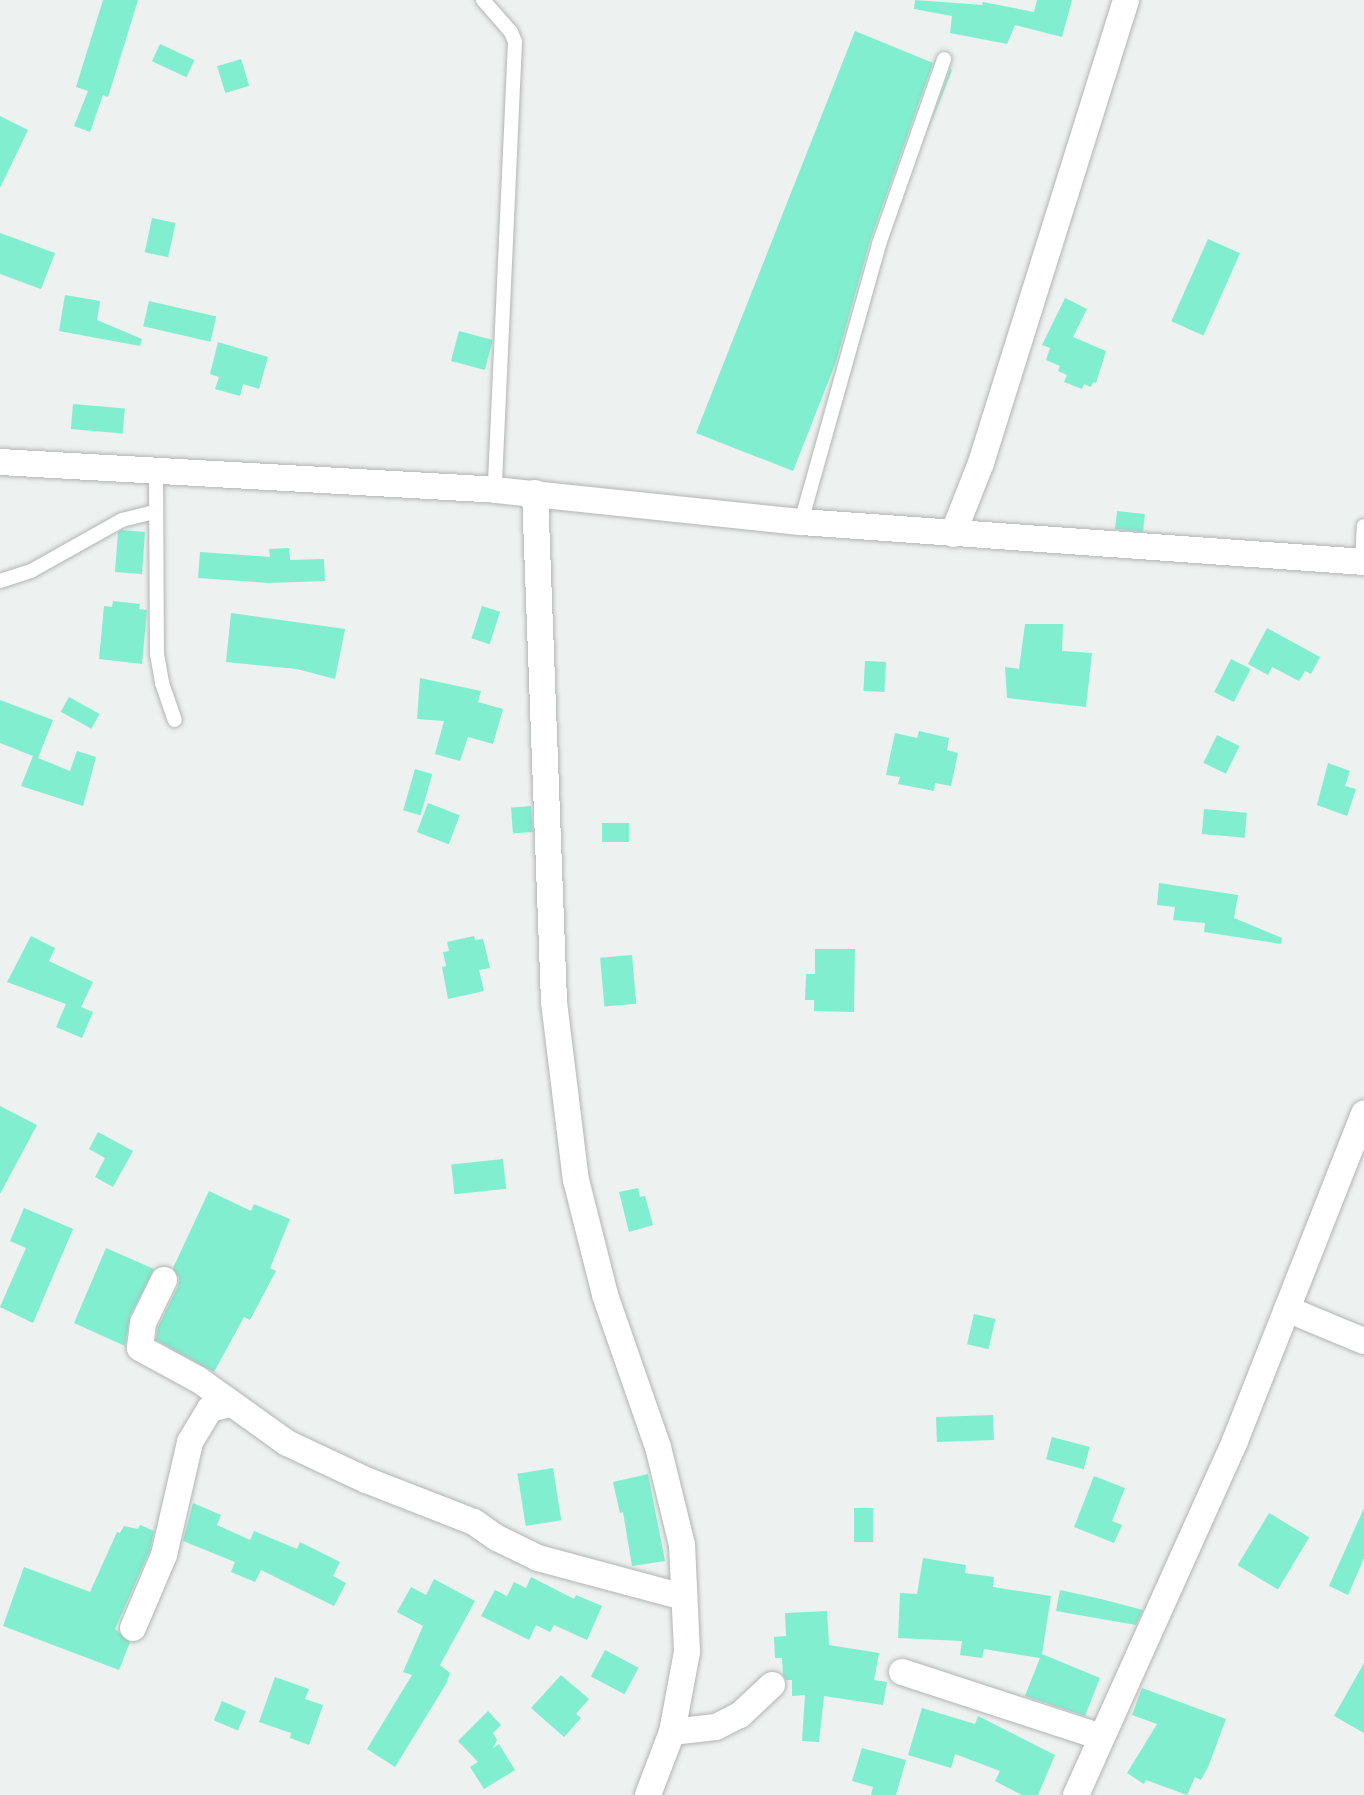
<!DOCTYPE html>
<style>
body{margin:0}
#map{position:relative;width:1364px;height:1795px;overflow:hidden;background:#edf1ef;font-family:"DejaVu Sans",sans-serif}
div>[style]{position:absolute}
.building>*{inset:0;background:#81eed0;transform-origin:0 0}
.roads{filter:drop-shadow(0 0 2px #b1b5b3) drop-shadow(0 0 2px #b1b5b3)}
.lane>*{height:14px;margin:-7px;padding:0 7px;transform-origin:7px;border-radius:7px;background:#fff}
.street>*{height:26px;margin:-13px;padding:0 13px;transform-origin:13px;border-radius:13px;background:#fff}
span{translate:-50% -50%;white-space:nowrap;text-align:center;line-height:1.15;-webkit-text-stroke:4.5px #fff;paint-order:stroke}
</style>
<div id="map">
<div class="building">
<div style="clip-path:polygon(103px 0,138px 0,108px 97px,103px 95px,90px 132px,74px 126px,88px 91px,76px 87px)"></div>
<div style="clip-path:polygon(915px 0,982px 5px,983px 2px,1034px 12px,1037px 0,1072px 0,1062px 37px,1015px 25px,1007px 44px,950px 33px,952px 16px,914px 9px)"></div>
<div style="clip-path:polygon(855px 31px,933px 63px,870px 241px,836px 362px,793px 471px,696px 433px)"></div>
<div style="left:160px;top:44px;width:38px;height:19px;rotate:25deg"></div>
<div style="left:241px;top:59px;width:28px;height:25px;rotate:73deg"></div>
<div style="clip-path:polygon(950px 69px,952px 70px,927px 133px)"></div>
<div style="clip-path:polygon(0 116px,28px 130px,0 188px)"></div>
<div style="left:152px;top:218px;width:24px;height:35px;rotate:12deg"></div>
<div style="clip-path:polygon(0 233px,55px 253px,41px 289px,0 274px)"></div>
<div style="left:1208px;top:239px;width:35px;height:90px;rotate:24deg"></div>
<div style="clip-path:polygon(65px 295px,100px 301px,97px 320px,142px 339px,140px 346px,59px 331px)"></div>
<div style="clip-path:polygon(1065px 298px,1087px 309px,1073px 337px,1106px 351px,1096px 383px,1093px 382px,1091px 387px,1084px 384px,1082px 389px,1064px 382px,1067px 375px,1058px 371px,1060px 366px,1046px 360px,1050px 348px,1042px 345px)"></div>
<div style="left:149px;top:301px;width:69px;height:26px;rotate:13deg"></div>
<div style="left:459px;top:331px;width:35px;height:31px;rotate:15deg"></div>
<div style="clip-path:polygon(218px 342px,268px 357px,259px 389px,243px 384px,240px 396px,215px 389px,219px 377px,210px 374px)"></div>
<div style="left:73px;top:404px;width:52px;height:25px;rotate:5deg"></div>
<div style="left:1117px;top:511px;width:28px;height:18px;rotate:6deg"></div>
<div style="clip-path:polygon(122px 530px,145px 532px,142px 574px,115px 572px,118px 532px)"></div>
<div style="clip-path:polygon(289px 548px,290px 560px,324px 559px,325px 581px,269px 583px,198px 578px,200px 552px,270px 557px,269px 549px)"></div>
<div style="clip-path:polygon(113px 601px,140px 604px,139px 609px,147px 610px,142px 664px,99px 659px,104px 606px,112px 607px)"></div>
<div style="left:482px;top:606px;width:19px;height:34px;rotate:18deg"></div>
<div style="clip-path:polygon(231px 613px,345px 629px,335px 679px,297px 669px,226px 662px)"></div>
<div style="clip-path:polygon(1025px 624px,1063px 624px,1062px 651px,1092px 653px,1086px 707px,1007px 698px,1005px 667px,1019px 669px)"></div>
<div style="clip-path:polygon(1267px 628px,1320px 657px,1311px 674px,1305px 671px,1299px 681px,1272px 667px,1268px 675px,1248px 664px)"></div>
<div style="left:1231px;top:659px;width:22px;height:37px;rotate:27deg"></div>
<div style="left:865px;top:661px;width:21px;height:30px;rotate:3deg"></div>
<div style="clip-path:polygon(420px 678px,481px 691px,478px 702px,503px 709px,493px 744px,468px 737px,460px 761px,435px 754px,444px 721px,417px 719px)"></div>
<div style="left:69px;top:697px;width:35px;height:17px;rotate:29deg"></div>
<div style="clip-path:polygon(0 700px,53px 720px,38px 758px,70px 771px,77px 751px,96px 757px,83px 806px,21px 786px,33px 756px,0 743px)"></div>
<div style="clip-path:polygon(919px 731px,949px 738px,947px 750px,958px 753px,951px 786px,935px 783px,934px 791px,898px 784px,900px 777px,886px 775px,895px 733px,917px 738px)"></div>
<div style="left:1217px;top:735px;width:25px;height:31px;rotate:26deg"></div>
<div style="clip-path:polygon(1328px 763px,1350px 771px,1345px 786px,1356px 789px,1347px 816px,1317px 805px)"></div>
<div style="left:415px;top:769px;width:18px;height:43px;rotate:16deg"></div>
<div style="left:428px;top:803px;width:34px;height:31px;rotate:21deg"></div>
<div style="left:531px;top:806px;width:26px;height:20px;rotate:86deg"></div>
<div style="left:1204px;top:809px;width:43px;height:25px;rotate:5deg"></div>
<div style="left:629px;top:823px;width:19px;height:27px;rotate:90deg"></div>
<div style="clip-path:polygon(1159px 883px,1238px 895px,1234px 918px,1282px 938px,1281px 944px,1204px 932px,1205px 923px,1173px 920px,1175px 907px,1157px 905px)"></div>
<div style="clip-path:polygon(31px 936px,55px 948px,49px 961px,93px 982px,81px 1007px,93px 1012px,82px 1038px,56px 1027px,66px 1004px,7px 982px)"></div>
<div style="clip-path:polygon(474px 936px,475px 940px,483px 939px,490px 968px,479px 970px,484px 991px,448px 999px,442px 967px,446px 966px,443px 952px,449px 951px,447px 942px)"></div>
<div style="clip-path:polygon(815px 949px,855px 949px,854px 1012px,814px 1011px,814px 1000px,805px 1000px,806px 974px,815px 974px)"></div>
<div style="left:632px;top:955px;width:49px;height:32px;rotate:85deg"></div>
<div style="clip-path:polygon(0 1106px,37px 1125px,0 1194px)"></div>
<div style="clip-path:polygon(98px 1132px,133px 1151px,113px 1187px,95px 1177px,105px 1158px,89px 1149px)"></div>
<div style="left:503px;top:1159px;width:30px;height:52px;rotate:84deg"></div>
<div style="clip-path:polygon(638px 1188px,640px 1197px,645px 1196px,653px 1225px,629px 1232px,619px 1192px)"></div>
<div style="clip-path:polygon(209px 1191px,251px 1211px,254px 1204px,290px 1219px,270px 1268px,276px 1271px,250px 1320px,244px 1317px,214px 1372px,156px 1340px,158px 1327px,178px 1286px,179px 1278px,173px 1268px)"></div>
<div style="clip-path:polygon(24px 1208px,73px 1229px,33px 1323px,0 1307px,26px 1248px,10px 1241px)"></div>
<div style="clip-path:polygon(106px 1248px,154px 1269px,130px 1316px,125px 1346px,74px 1323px)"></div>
<div style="left:974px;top:1314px;width:22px;height:31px;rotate:13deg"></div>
<div style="left:993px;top:1415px;width:25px;height:57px;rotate:88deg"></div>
<div style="left:1052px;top:1437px;width:39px;height:23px;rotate:15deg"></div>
<div style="left:553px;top:1468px;width:53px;height:36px;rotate:81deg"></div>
<div style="clip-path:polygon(648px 1474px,665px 1561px,632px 1566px,623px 1512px,620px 1513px,613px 1482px)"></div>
<div style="clip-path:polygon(1094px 1476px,1125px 1488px,1112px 1521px,1122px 1525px,1114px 1543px,1074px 1527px)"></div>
<div style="clip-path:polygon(193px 1503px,221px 1515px,217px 1525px,250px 1540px,254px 1531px,297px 1549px,300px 1542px,340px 1562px,333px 1576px,346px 1583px,334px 1606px,261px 1570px,255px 1582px,231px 1572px,235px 1562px,183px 1541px)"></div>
<div style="left:854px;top:1508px;width:19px;height:34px"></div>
<div style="clip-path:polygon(1364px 1508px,1364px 1558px,1348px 1595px,1329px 1586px)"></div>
<div style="left:1269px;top:1513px;width:47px;height:61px;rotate:31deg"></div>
<div style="clip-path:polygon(140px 1525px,154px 1531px,150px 1550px,115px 1629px,130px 1642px,119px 1670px,3px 1626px,24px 1567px,90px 1592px,117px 1532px,120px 1533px,124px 1526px,138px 1529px)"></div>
<div style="clip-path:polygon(923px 1558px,966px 1565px,965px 1573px,994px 1577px,993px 1587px,1051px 1596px,1042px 1654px,1100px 1678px,1085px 1716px,1025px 1696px,1040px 1658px,984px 1649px,982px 1658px,960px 1655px,962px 1641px,898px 1638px,900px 1593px,917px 1594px)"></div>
<div style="clip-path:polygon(531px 1577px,574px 1599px,576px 1595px,602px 1606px,587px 1640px,554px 1625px,550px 1632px,536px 1625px,529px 1640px,481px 1616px,495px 1590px,507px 1596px,514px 1582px,526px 1588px)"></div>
<div style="clip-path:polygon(434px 1579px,475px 1601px,440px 1665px,450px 1673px,446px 1684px,395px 1767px,367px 1749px,412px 1675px,403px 1672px,423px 1626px,397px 1612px,411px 1587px,426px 1595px)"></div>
<div style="clip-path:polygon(1060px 1590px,1101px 1599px,1143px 1610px,1136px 1625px,1056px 1611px)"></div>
<div style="clip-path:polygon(827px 1611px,829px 1645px,879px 1653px,874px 1680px,887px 1682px,883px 1705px,824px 1696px,819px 1742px,802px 1741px,805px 1695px,792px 1696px,792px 1680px,786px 1680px,783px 1675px,782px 1658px,775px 1658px,774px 1637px,786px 1636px,785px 1613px)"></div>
<div style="left:605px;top:1650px;width:38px;height:30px;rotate:28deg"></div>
<div style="clip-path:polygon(1364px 1663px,1364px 1733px,1334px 1716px)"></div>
<div style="clip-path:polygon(561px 1675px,589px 1699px,576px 1714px,581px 1718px,564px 1737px,531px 1708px)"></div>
<div style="clip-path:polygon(275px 1677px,309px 1689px,305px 1699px,323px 1705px,309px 1745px,290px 1738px,291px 1733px,259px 1722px)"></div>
<div style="clip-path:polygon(1142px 1688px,1226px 1719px,1208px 1767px,1201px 1780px,1195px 1777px,1187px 1795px,1146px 1780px,1144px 1784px,1127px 1773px,1157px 1724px,1132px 1715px)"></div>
<div style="left:222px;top:1701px;width:26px;height:21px;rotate:23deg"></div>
<div style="clip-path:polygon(922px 1708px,975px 1724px,978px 1716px,1055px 1755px,1038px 1795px,1022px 1795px,995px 1781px,1000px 1771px,955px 1754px,951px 1768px,908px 1755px)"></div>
<div style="clip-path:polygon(488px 1711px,501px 1725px,493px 1733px,497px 1740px,493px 1748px,499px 1744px,515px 1770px,484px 1789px,470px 1767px,478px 1762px,458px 1741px)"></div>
<div style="clip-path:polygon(862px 1748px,906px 1760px,896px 1795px,871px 1795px,873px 1787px,852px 1781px)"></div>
</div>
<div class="roads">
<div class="lane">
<div style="left:483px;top:0;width:43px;rotate:48.8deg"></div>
<div style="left:511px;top:32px;width:11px;rotate:68deg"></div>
<div style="left:515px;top:42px;width:448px;rotate:92.6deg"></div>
<div style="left:156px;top:472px;width:182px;rotate:89.7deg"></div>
<div style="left:157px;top:654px;width:29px;rotate:80deg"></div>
<div style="left:162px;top:683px;width:39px;rotate:71deg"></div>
<div style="left:801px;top:522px;width:289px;rotate:-74.3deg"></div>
<div style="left:879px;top:244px;width:196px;rotate:-70.6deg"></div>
<div style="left:1362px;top:562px;width:36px;rotate:-87deg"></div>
<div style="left:0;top:581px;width:33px;rotate:-18deg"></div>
<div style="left:31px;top:571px;width:104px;rotate:-29.3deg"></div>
<div style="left:122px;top:520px;width:32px;rotate:-14deg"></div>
</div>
<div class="street">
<div style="left:0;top:462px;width:496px;rotate:3.2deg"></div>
<div style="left:495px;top:490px;width:308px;rotate:6deg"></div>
<div style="left:801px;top:522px;width:564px;rotate:4.06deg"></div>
<div style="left:535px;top:493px;width:509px;rotate:87.86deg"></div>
<div style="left:554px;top:1002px;width:179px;rotate:83deg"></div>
<div style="left:576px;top:1180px;width:119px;rotate:75.8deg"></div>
<div style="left:605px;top:1295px;width:161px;rotate:70.8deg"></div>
<div style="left:658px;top:1447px;width:101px;rotate:76.2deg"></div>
<div style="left:682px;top:1545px;width:107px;rotate:87.3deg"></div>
<div style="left:687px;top:1652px;width:81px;rotate:100.6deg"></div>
<div style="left:672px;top:1732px;width:67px;rotate:110.9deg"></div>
<div style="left:953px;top:534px;width:76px;rotate:-68.5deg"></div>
<div style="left:981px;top:463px;width:485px;rotate:-72.6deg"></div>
<div style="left:164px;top:1280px;width:48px;rotate:116deg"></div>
<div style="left:143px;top:1323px;width:25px;rotate:97deg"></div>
<div style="left:140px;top:1348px;width:67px;rotate:28.5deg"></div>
<div style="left:199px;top:1380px;width:108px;rotate:35.6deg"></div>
<div style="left:287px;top:1443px;width:87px;rotate:25.1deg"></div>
<div style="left:366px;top:1480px;width:116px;rotate:21.3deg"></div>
<div style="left:474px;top:1522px;width:28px;rotate:35deg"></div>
<div style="left:497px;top:1538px;width:46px;rotate:26deg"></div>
<div style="left:538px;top:1558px;width:151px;rotate:15deg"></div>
<div style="left:1287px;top:1309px;width:83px;rotate:22.6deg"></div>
<div style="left:133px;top:1628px;width:79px;rotate:-67deg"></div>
<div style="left:164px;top:1555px;width:116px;rotate:-77deg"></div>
<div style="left:190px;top:1442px;width:39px;rotate:-59deg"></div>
<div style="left:210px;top:1409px;width:21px;rotate:-14deg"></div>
<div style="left:902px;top:1672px;width:209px;rotate:18.1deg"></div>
<div style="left:672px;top:1732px;width:44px;rotate:-6.5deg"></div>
<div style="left:716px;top:1727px;width:27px;rotate:-27deg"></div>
<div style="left:740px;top:1715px;width:44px;rotate:-43.2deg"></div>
<div style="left:1076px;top:1795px;width:388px;rotate:-65.8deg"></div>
<div style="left:1235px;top:1441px;width:352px;rotate:-68.5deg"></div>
</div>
</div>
</div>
